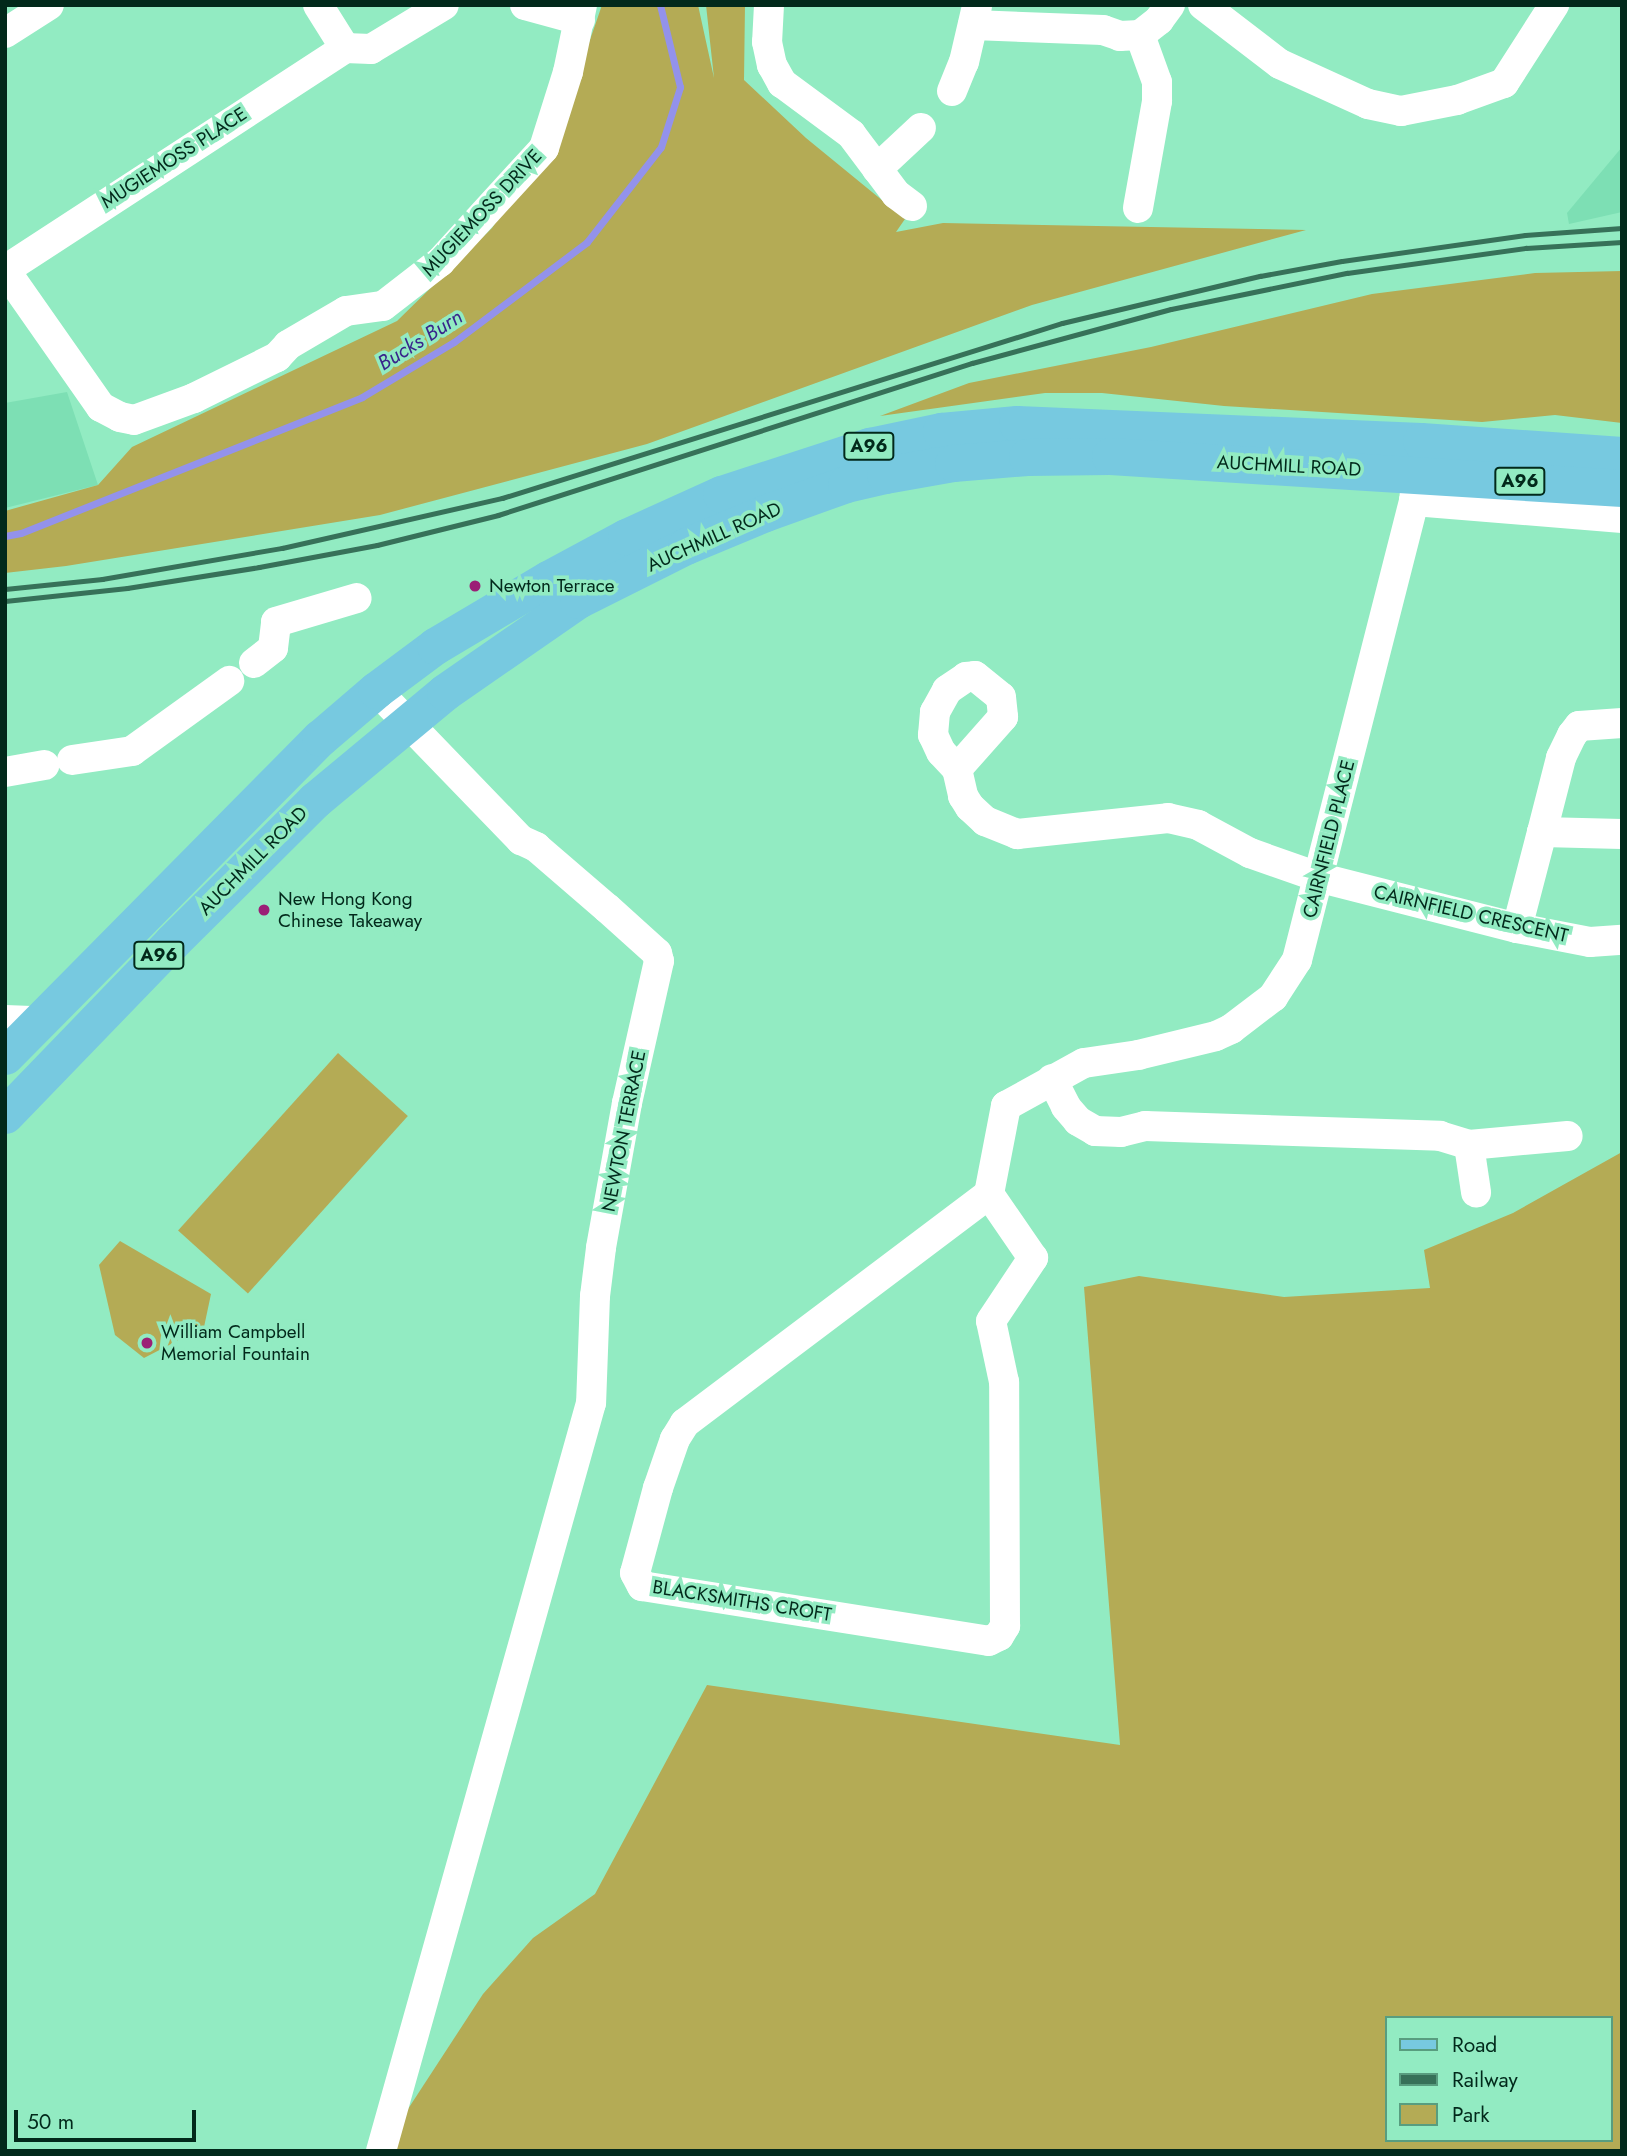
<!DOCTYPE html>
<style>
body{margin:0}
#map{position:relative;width:1627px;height:2156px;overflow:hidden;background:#92ebc2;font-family:Jost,sans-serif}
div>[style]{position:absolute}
.built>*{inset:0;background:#7ddfb4}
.green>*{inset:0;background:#b4ab55;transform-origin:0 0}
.stream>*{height:7px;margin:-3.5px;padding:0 3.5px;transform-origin:3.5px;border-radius:3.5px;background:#9392eb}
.minor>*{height:30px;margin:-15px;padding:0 15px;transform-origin:15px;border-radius:15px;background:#fff}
.major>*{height:37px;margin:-18.5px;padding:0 18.5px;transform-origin:18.5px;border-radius:18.5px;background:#77c9e0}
.rail>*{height:5px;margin:-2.5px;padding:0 2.5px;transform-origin:2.5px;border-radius:2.5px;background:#377159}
.dots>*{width:19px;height:19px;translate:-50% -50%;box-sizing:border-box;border:4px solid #92ebc2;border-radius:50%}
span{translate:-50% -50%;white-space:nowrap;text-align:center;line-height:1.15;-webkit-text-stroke:7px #92ebc2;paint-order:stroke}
.shield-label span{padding:2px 5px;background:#92ebc2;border:2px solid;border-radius:5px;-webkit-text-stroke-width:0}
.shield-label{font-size:18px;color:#02291b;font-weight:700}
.street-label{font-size:19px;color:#02291b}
.poi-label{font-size:19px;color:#02291b}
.left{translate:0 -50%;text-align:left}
.water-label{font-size:21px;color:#38258b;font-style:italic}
.frame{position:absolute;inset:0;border:7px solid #02291b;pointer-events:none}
.legend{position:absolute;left:1385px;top:2016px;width:228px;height:126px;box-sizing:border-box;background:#92ebc2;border:2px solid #589d7f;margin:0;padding:9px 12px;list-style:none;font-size:21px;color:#02291b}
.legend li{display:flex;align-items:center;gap:14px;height:35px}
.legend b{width:35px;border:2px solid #589d7f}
.scale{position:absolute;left:14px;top:2110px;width:182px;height:32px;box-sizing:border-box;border:4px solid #02291b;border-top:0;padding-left:9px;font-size:21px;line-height:24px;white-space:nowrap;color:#02291b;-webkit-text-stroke:5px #92ebc2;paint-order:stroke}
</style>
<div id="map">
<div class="built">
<div style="clip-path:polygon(1622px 147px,1622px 212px,1569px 224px,1567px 213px)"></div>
<div style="clip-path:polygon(67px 392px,98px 485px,5px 508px,5px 403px)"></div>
</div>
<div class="green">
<div style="clip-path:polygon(602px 5px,698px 5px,714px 78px,706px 5px,745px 5px,744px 80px,806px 138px,905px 219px,896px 232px,943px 223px,1306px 230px,1032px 305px,647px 444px,380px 515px,66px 566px,5px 573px,5px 511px,98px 485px,132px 447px,397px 321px,492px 228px,562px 121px)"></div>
<div style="clip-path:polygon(1622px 271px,1622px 423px,1555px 415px,1482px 422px,1224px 406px,1102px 393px,1045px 393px,880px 416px,969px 383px,1151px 347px,1372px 294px,1535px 273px)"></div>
<div style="left:338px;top:1053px;width:94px;height:239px;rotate:42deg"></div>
<div style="clip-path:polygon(evenodd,1622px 1152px,1622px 2151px,388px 2151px,393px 2132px,483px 1994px,533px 1938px,595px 1894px,707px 1685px,1120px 1745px,1084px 1287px,1139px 1276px,1284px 1297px,1430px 1288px,1424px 1250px,1513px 1213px,1622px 1152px,1387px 2018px,1611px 2018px,1611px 2140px,1387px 2140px,1387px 2018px)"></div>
<div style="clip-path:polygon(120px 1241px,211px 1294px,204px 1327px,144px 1358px,115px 1335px,99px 1265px)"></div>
</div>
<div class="stream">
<div style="left:5px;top:536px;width:16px;rotate:-11deg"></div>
<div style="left:21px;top:533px;width:367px;rotate:-21.7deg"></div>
<div style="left:362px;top:397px;width:107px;rotate:-30.9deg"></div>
<div style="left:454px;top:342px;width:166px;rotate:-36.9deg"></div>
<div style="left:587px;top:242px;width:120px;rotate:-52.1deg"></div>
<div style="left:661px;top:147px;width:63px;rotate:-72.4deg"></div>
<div style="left:680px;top:87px;width:84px;rotate:-103.7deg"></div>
</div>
<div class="minor">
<div style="left:318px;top:5px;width:51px;rotate:57.9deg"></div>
<div style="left:525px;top:5px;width:57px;rotate:15.3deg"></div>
<div style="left:769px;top:5px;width:37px;rotate:93deg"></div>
<div style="left:767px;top:42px;width:24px;rotate:78deg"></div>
<div style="left:772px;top:65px;width:21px;rotate:61deg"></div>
<div style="left:782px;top:83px;width:86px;rotate:36.5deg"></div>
<div style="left:851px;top:134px;width:75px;rotate:53.1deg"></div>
<div style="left:896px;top:194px;width:20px;rotate:37deg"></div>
<div style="left:1203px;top:5px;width:97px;rotate:37.5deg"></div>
<div style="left:1280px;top:64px;width:97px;rotate:24.4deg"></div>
<div style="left:1368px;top:104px;width:34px;rotate:12deg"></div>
<div style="left:1401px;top:111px;width:57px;rotate:-11.1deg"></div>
<div style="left:1457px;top:100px;width:50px;rotate:-19.9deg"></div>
<div style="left:1504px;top:83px;width:93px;rotate:-57.3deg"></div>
<div style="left:973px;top:25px;width:130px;rotate:2.2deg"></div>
<div style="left:1103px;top:30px;width:18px;rotate:19deg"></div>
<div style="left:1120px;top:36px;width:20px;rotate:-3deg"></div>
<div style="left:1140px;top:35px;width:24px;rotate:-38deg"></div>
<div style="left:1159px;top:20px;width:19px;rotate:-54deg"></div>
<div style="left:5px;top:33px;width:52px;rotate:-32.5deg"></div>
<div style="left:952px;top:91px;width:31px;rotate:-68deg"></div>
<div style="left:964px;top:62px;width:57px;rotate:-76.9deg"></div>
<div style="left:877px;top:169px;width:60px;rotate:-43deg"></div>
<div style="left:1138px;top:208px;width:109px;rotate:-79.9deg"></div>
<div style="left:1157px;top:101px;width:19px;rotate:-90deg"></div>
<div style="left:1157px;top:82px;width:50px;rotate:-109.9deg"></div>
<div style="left:5px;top:270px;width:167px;rotate:55deg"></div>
<div style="left:101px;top:407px;width:21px;rotate:28deg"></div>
<div style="left:120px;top:417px;width:14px;rotate:12deg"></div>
<div style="left:134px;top:420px;width:64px;rotate:-20.1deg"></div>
<div style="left:194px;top:398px;width:93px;rotate:-26.3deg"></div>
<div style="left:277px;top:357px;width:16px;rotate:-47deg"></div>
<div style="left:288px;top:345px;width:67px;rotate:-30.4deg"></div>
<div style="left:346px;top:311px;width:37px;rotate:-8deg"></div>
<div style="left:383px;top:306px;width:72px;rotate:-37.7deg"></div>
<div style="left:440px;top:262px;width:154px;rotate:-47.6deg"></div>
<div style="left:544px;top:148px;width:80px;rotate:-72.5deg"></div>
<div style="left:568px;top:72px;width:68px;rotate:-78.2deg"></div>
<div style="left:5px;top:270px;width:406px;rotate:-33.1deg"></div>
<div style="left:345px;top:48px;width:26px;rotate:2deg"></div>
<div style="left:371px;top:49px;width:85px;rotate:-31.1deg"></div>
<div style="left:1414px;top:501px;width:209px;rotate:4.7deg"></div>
<div style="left:254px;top:663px;width:24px;rotate:-38deg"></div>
<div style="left:273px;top:648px;width:26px;rotate:-83deg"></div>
<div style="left:276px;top:622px;width:84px;rotate:-16.5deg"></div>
<div style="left:975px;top:676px;width:33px;rotate:39deg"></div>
<div style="left:1001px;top:697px;width:20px;rotate:84deg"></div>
<div style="left:1003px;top:717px;width:69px;rotate:131.5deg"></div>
<div style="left:957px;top:769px;width:23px;rotate:-133deg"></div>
<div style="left:941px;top:752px;width:19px;rotate:-115deg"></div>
<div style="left:933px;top:735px;width:23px;rotate:-85deg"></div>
<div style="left:935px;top:712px;width:25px;rotate:-61deg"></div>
<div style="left:947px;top:690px;width:23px;rotate:-34deg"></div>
<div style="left:966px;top:677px;width:9px;rotate:-6deg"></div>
<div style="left:376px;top:690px;width:209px;rotate:46deg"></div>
<div style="left:521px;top:840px;width:17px;rotate:25deg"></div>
<div style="left:536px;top:847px;width:94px;rotate:40.7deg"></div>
<div style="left:607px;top:908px;width:67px;rotate:42deg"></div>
<div style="left:657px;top:953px;width:8px;rotate:76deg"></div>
<div style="left:659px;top:961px;width:146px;rotate:102.7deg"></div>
<div style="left:627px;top:1103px;width:147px;rotate:100.2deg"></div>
<div style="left:601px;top:1248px;width:48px;rotate:97.1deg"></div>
<div style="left:595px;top:1296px;width:107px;rotate:92.1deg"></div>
<div style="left:591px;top:1403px;width:777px;rotate:105.68deg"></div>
<div style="left:1622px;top:723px;width:43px;rotate:176deg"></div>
<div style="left:1579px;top:726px;width:11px;rotate:128deg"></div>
<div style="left:1572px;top:735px;width:25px;rotate:116deg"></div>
<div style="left:1561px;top:758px;width:76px;rotate:104.4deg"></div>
<div style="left:1542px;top:832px;width:80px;rotate:1.4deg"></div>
<div style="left:72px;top:760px;width:61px;rotate:-8.5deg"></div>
<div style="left:132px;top:751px;width:120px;rotate:-35.8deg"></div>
<div style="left:957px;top:769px;width:28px;rotate:77deg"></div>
<div style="left:963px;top:796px;width:13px;rotate:58deg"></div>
<div style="left:970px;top:807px;width:21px;rotate:43deg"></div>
<div style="left:985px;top:821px;width:35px;rotate:22deg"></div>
<div style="left:1017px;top:834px;width:152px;rotate:-6deg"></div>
<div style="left:1168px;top:818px;width:31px;rotate:13deg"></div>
<div style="left:1198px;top:825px;width:59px;rotate:28.3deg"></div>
<div style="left:1250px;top:853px;width:75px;rotate:19.4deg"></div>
<div style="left:1321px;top:878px;width:202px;rotate:14.3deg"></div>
<div style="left:1517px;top:928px;width:74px;rotate:10.9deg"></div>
<div style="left:1590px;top:942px;width:32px;rotate:-4deg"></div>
<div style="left:5px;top:772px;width:40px;rotate:-10deg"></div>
<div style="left:1517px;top:928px;width:99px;rotate:-75.4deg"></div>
<div style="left:5px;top:1020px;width:33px;rotate:2deg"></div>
<div style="left:1052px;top:1079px;width:31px;rotate:63deg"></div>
<div style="left:1066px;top:1107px;width:18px;rotate:49deg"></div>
<div style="left:1078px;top:1121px;width:20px;rotate:30deg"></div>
<div style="left:1095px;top:1131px;width:26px;rotate:2deg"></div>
<div style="left:1121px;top:1132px;width:25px;rotate:-14deg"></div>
<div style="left:1145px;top:1126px;width:295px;rotate:1.9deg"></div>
<div style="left:1440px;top:1136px;width:30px;rotate:17deg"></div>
<div style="left:1469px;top:1145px;width:99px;rotate:-5.2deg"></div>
<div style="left:1469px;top:1145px;width:48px;rotate:81.5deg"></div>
<div style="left:989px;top:1194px;width:381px;rotate:143deg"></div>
<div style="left:685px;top:1423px;width:19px;rotate:122deg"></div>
<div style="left:675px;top:1439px;width:52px;rotate:109.1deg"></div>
<div style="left:658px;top:1488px;width:88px;rotate:105.1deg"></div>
<div style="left:635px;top:1573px;width:15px;rotate:62deg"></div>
<div style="left:642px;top:1586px;width:351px;rotate:9deg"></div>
<div style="left:989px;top:1641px;width:11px;rotate:-27deg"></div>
<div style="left:999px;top:1636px;width:12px;rotate:-59deg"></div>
<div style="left:1005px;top:1626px;width:244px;rotate:-90.2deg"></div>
<div style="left:1004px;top:1382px;width:62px;rotate:-102deg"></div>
<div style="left:991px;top:1321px;width:76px;rotate:-56.3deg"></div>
<div style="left:1033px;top:1258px;width:78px;rotate:-124.5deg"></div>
<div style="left:989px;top:1194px;width:90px;rotate:-79.1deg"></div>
<div style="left:1006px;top:1106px;width:89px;rotate:-28.9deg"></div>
<div style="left:1084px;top:1063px;width:55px;rotate:-8.4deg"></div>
<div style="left:1138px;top:1055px;width:80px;rotate:-13.7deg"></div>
<div style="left:1216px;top:1036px;width:17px;rotate:-25deg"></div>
<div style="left:1231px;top:1029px;width:53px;rotate:-37.3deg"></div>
<div style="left:1273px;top:997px;width:44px;rotate:-57deg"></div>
<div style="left:1297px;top:960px;width:474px;rotate:-75.7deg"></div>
<div style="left:1414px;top:501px;width:46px;rotate:-83.8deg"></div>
</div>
<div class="major">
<div style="left:5px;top:1056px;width:448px;rotate:-45.3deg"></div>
<div style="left:320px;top:738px;width:74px;rotate:-40.6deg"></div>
<div style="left:376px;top:690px;width:74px;rotate:-36.7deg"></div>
<div style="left:435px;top:646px;width:131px;rotate:-30.7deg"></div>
<div style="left:548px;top:579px;width:89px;rotate:-28.3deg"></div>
<div style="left:626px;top:537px;width:104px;rotate:-24.4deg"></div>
<div style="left:721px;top:494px;width:156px;rotate:-18deg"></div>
<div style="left:869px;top:446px;width:74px;rotate:-11.8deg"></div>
<div style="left:941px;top:431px;width:76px;rotate:-5.3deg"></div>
<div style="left:1017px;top:424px;width:404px;rotate:2.4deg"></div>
<div style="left:1421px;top:441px;width:201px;rotate:4deg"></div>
<div style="left:5px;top:1115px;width:240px;rotate:-46deg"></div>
<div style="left:172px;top:942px;width:202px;rotate:-44.8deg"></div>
<div style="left:315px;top:800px;width:169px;rotate:-39.7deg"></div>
<div style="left:445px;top:692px;width:162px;rotate:-34.7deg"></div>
<div style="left:578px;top:600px;width:121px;rotate:-26.6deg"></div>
<div style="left:686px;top:546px;width:86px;rotate:-22.7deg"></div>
<div style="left:765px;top:513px;width:86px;rotate:-19.7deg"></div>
<div style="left:846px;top:484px;width:40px;rotate:-13deg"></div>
<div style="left:885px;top:475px;width:69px;rotate:-10deg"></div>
<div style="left:953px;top:463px;width:74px;rotate:-4.6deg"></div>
<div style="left:1027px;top:457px;width:83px;rotate:-0.7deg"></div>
<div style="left:1110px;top:456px;width:513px;rotate:3.58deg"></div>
</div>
<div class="rail">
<div style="left:5px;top:589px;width:98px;rotate:-5.9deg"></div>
<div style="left:102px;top:579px;width:183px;rotate:-9.8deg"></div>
<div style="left:282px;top:548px;width:226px;rotate:-12.8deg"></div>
<div style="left:502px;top:498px;width:587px;rotate:-17.35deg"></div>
<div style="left:1062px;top:323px;width:204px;rotate:-13.4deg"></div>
<div style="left:1260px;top:276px;width:83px;rotate:-10.4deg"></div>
<div style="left:1342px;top:261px;width:185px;rotate:-8.1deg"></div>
<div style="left:1525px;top:235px;width:97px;rotate:-4.1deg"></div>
<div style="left:5px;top:601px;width:123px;rotate:-6.1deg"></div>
<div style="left:127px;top:588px;width:134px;rotate:-9deg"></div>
<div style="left:259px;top:567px;width:120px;rotate:-10.6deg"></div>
<div style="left:377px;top:545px;width:125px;rotate:-13.9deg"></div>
<div style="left:498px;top:515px;width:498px;rotate:-17.8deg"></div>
<div style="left:972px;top:363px;width:206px;rotate:-15.2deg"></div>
<div style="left:1171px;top:309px;width:180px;rotate:-11.6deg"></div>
<div style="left:1347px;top:273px;width:181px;rotate:-8deg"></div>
<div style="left:1526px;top:248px;width:96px;rotate:-3.6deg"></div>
</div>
<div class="dots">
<div style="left:475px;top:586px;background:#9b1f76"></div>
<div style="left:264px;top:910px;background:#9b1f76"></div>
<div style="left:147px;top:1343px;background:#9b1f76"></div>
</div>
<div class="shield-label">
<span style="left:869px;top:446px">A96</span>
<span style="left:1520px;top:481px">A96</span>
<span style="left:159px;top:955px">A96</span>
</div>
<div class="street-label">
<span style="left:174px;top:158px;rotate:-33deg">MUGIEMOSS PLACE</span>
<span style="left:482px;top:213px;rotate:-47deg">MUGIEMOSS DRIVE</span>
<span style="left:1289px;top:466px;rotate:3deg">AUCHMILL ROAD</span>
<span style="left:714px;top:537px;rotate:-24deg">AUCHMILL ROAD</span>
<span style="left:1329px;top:839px;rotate:-76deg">CAIRNFIELD PLACE</span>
<span style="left:253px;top:861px;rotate:-45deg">AUCHMILL ROAD</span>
<span style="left:1471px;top:914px;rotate:13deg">CAIRNFIELD CRESCENT</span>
<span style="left:624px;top:1131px;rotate:-79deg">NEWTON TERRACE</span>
<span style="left:742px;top:1601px;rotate:9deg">BLACKSMITHS CROFT</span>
</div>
<div class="poi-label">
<span class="left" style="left:489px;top:586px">Newton Terrace</span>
<span class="left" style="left:278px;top:910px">New Hong Kong<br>Chinese Takeaway</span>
<span class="left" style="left:161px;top:1343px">William Campbell<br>Memorial Fountain</span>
</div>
<div class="water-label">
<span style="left:420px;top:340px;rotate:-32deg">Bucks Burn</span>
</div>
<div class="frame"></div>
<ul class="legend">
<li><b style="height:9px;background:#77c9e0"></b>Road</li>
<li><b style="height:9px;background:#377159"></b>Railway</li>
<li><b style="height:19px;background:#b4ab55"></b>Park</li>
</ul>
<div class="scale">50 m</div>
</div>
